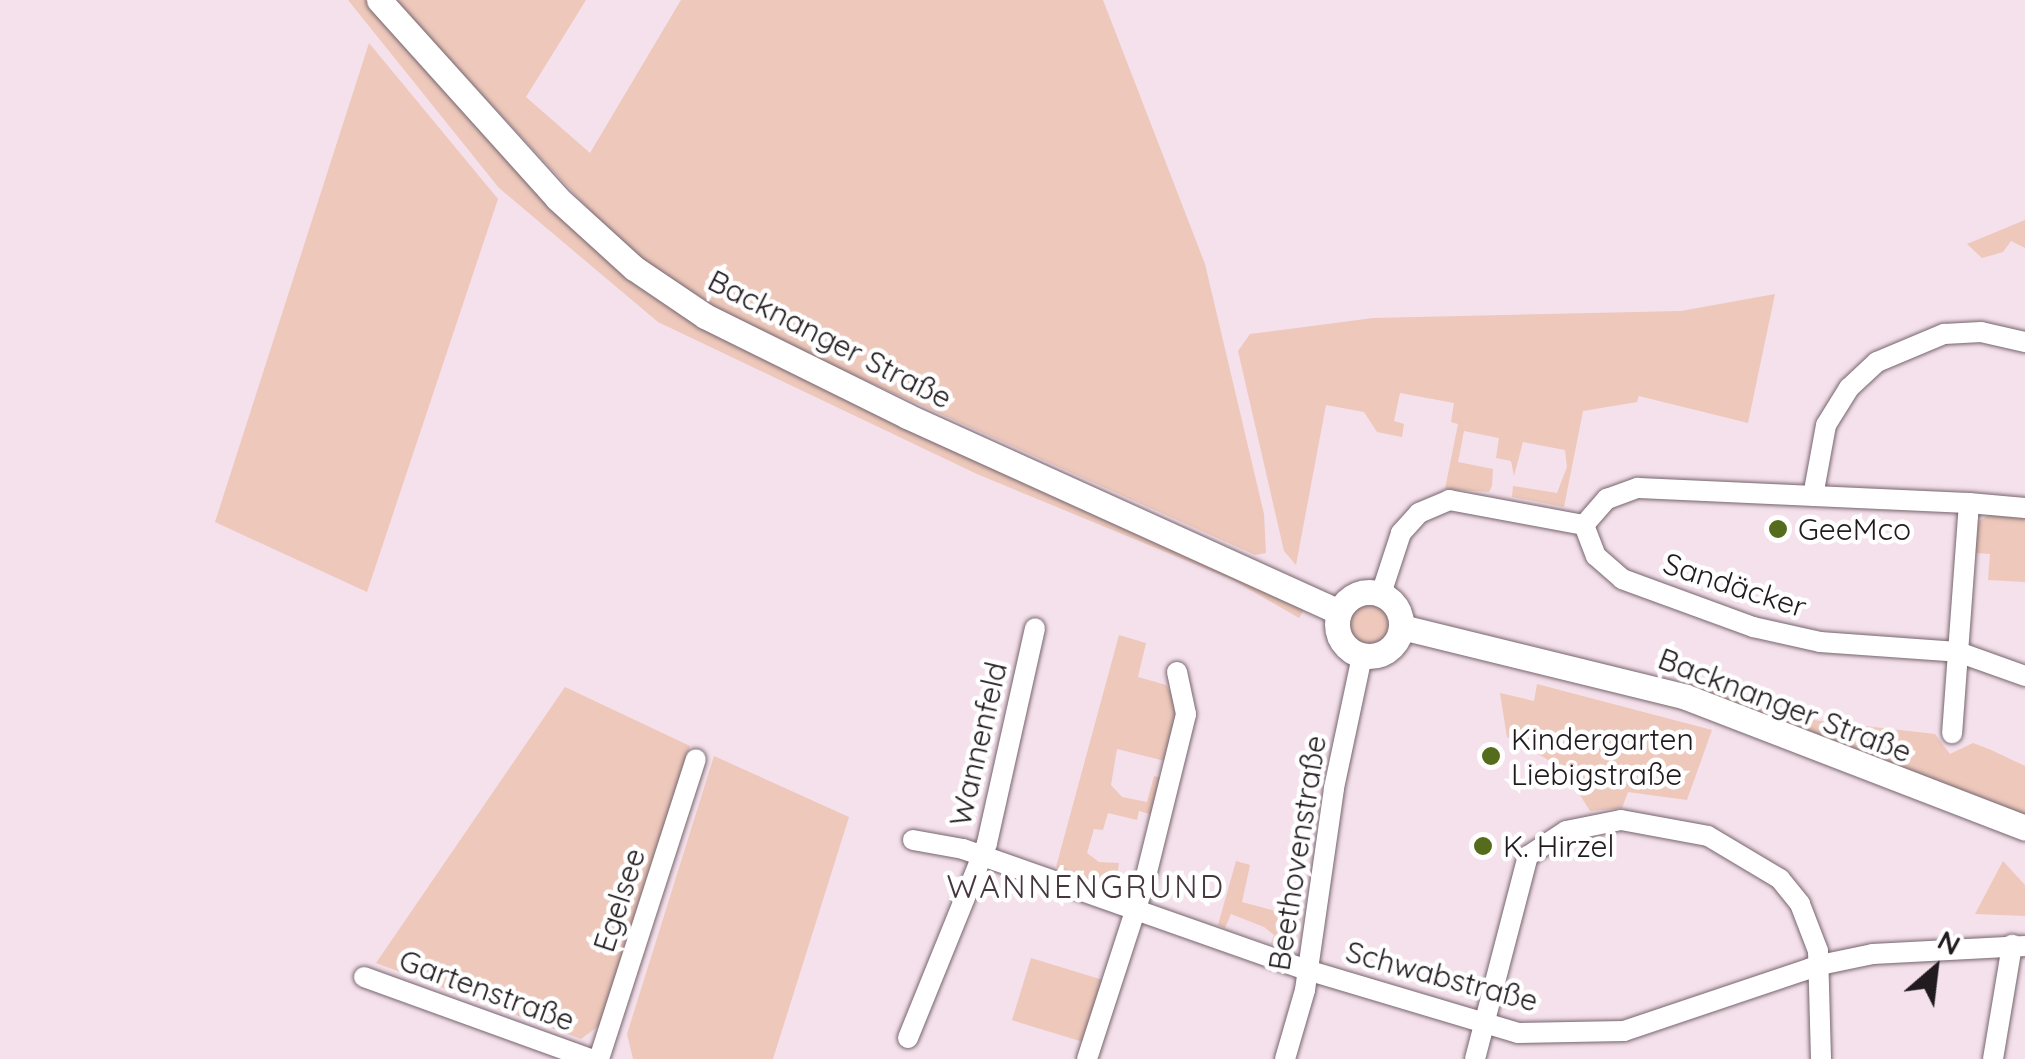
<!DOCTYPE html>
<meta charset="utf-8">
<style>
body{margin:0}
#map{position:relative;width:2025px;height:1059px;overflow:hidden;background:#f5e1eb;font-family:Quicksand,sans-serif}
div>[style]{position:absolute}
.green>*{inset:0;background:#edc8bb;transform-origin:0 0}
.round{border-radius:50%}
.roads{filter:drop-shadow(0 0 2px #76656e) drop-shadow(0 0 2px #76656e)}
.minor>*{height:20px;margin:-10px;padding:0 10px;transform-origin:10px;border-radius:10px;background:#fff}
.tertiary>*{height:25px;margin:-12.5px;padding:0 12.5px;transform-origin:12.5px;border-radius:12.5px;background:#fff}
.tertiary>.ring{margin:-12.5px;padding:0;box-sizing:content-box;background:none;border:25px solid #fff;border-radius:50%}
.dots>*{width:28px;height:28px;translate:-50% -50%;box-sizing:border-box;border:5px solid #fff;border-radius:50%}
span{translate:-50% -50%;white-space:nowrap;text-align:center;line-height:1.15;-webkit-text-stroke:9px #fff;paint-order:stroke}
.street-label{font-size:30px;color:#211a1e}
.poi-label{font-size:30px;color:#211a1e}
.left{translate:0 -50%;text-align:left}
.neighbourhood-label{font-size:32px;color:#473840;letter-spacing:2.5px}
.north{position:absolute;left:1885px;top:919px;width:100px;height:100px;-webkit-text-stroke:8px #fff;paint-order:stroke;rotate:28deg;font-size:28px;font-weight:700;line-height:40px;text-align:center;color:#211a1e}
.north::after{content:'';display:block;margin:auto;width:35px;height:45px;background:#211a1e;clip-path:polygon(50% 0,100% 100%,50% 72%,0 100%)}
</style>
<div id="map">
<div class="green">
<div style="clip-path:polygon(348px 0,371px 0,621px 268px,659px 300px,1305px 608px,1299px 618px,1233px 580px,977px 474px,658px 322px,499px 188px)"></div>
<div style="clip-path:polygon(394px 0,586px 0,526px 97px,590px 153px,681px 0,1103px 0,1205px 264px,1264px 514px,1266px 553px,1255px 555px,737px 323px,633px 257px)"></div>
<div style="clip-path:polygon(369px 43px,498px 199px,367px 592px,215px 522px)"></div>
<div style="clip-path:polygon(2025px 220px,2025px 248px,2011px 241px,2003px 252px,1982px 258px,1967px 244px)"></div>
<div style="clip-path:polygon(1775px 294px,1748px 423px,1639px 396px,1637px 402px,1583px 411px,1564px 507px,1512px 497px,1513px 486px,1557px 493px,1567px 467px,1565px 450px,1523px 442px,1514px 476px,1511px 461px,1496px 458px,1499px 438px,1464px 431px,1458px 462px,1493px 469px,1492px 486px,1489px 492px,1445px 489px,1458px 424px,1451px 422px,1454px 403px,1400px 393px,1394px 421px,1404px 424px,1402px 437px,1377px 432px,1364px 412px,1326px 405px,1296px 565px,1284px 551px,1238px 351px,1250px 334px,1373px 318px,1681px 311px)"></div>
<div style="clip-path:polygon(1991px 514px,2025px 517px,2025px 582px,1988px 580px,1990px 554px,1975px 553px,1977px 522px)"></div>
<div class="round" style="left:1349px;top:604px;width:40px;height:40px"></div>
<div style="clip-path:polygon(1119px 635px,1146px 643px,1138px 677px,1166px 685px,1180px 708px,1169px 762px,1117px 749px,1111px 785px,1122px 797px,1147px 802px,1154px 776px,1162px 778px,1153px 815px,1139px 811px,1137px 820px,1108px 813px,1103px 830px,1094px 829px,1087px 853px,1099px 862px,1119px 863px,1117px 876px,1133px 881px,1120px 889px,1056px 867px)"></div>
<div style="clip-path:polygon(1694px 676px,1804px 719px,1935px 734px,1950px 754px,1973px 743px,1989px 749px,2025px 766px,2025px 818px,1691px 686px)"></div>
<div style="clip-path:polygon(1537px 684px,1712px 730px,1687px 800px,1628px 792px,1622px 808px,1590px 811px,1563px 768px,1507px 737px,1500px 693px,1534px 701px)"></div>
<div style="clip-path:polygon(565px 687px,690px 746px,604px 1022px,581px 1039px,376px 963px)"></div>
<div style="clip-path:polygon(714px 756px,849px 817px,773px 1059px,633px 1059px,627px 1034px)"></div>
<div style="clip-path:polygon(1236px 861px,1250px 865px,1242px 902px,1294px 916px,1304px 904px,1296px 941px,1271px 944px,1274px 935px,1264px 927px,1231px 914px,1225px 928px,1218px 925px)"></div>
<div style="clip-path:polygon(2003px 861px,2025px 885px,2025px 916px,1975px 914px)"></div>
<div style="left:1031px;top:958px;width:77px;height:65px;rotate:17deg"></div>
</div>
<div class="roads">
<div class="minor">
<div style="left:1813px;top:496px;width:72px;rotate:-79.6deg"></div>
<div style="left:1826px;top:425px;width:44px;rotate:-58.1deg"></div>
<div style="left:1849px;top:388px;width:38px;rotate:-43deg"></div>
<div style="left:1877px;top:362px;width:73px;rotate:-22.7deg"></div>
<div style="left:1944px;top:334px;width:37px;rotate:-3deg"></div>
<div style="left:1981px;top:332px;width:45px;rotate:12.8deg"></div>
<div style="left:1969px;top:503px;width:56px;rotate:5.1deg"></div>
<div style="left:1584px;top:525px;width:33px;rotate:69deg"></div>
<div style="left:1596px;top:556px;width:35px;rotate:41deg"></div>
<div style="left:1622px;top:579px;width:140px;rotate:20.1deg"></div>
<div style="left:1753px;top:627px;width:69px;rotate:12.6deg"></div>
<div style="left:1820px;top:642px;width:138px;rotate:4.1deg"></div>
<div style="left:1958px;top:652px;width:71px;rotate:19.7deg"></div>
<div style="left:1381px;top:594px;width:64px;rotate:-71.8deg"></div>
<div style="left:1401px;top:533px;width:27px;rotate:-48deg"></div>
<div style="left:1419px;top:513px;width:33px;rotate:-23deg"></div>
<div style="left:1449px;top:500px;width:137px;rotate:10.5deg"></div>
<div style="left:1584px;top:525px;width:35px;rotate:-49deg"></div>
<div style="left:1607px;top:499px;width:33px;rotate:-20deg"></div>
<div style="left:1638px;top:488px;width:331px;rotate:2.6deg"></div>
<div style="left:1969px;top:503px;width:231px;rotate:94.2deg"></div>
<div style="left:913px;top:840px;width:51px;rotate:10.2deg"></div>
<div style="left:963px;top:849px;width:365px;rotate:19.4deg"></div>
<div style="left:1307px;top:970px;width:220px;rotate:16.6deg"></div>
<div style="left:1518px;top:1033px;width:106px;rotate:-1.1deg"></div>
<div style="left:1624px;top:1031px;width:207px;rotate:-18.6deg"></div>
<div style="left:1820px;top:965px;width:54px;rotate:-11.7deg"></div>
<div style="left:1873px;top:954px;width:152px;rotate:-3deg"></div>
<div style="left:364px;top:977px;width:240px;rotate:19.9deg"></div>
<div style="left:908px;top:1038px;width:210px;rotate:-67.9deg"></div>
<div style="left:987px;top:843px;width:220px;rotate:-77.4deg"></div>
<div style="left:599px;top:1059px;width:315px;rotate:-72.1deg"></div>
<div style="left:1087px;top:1059px;width:188px;rotate:-72deg"></div>
<div style="left:1145px;top:880px;width:171px;rotate:-76.1deg"></div>
<div style="left:1186px;top:714px;width:43px;rotate:-102.1deg"></div>
<div style="left:1285px;top:1059px;width:72px;rotate:-73.8deg"></div>
<div style="left:1305px;top:990px;width:204px;rotate:-81.8deg"></div>
<div style="left:1334px;top:788px;width:135px;rotate:-78deg"></div>
<div style="left:1475px;top:1059px;width:210px;rotate:-75.4deg"></div>
<div style="left:1528px;top:856px;width:45px;rotate:-33.3deg"></div>
<div style="left:1566px;top:831px;width:56px;rotate:-11.3deg"></div>
<div style="left:1621px;top:820px;width:88px;rotate:10.4deg"></div>
<div style="left:1708px;top:836px;width:84px;rotate:30.8deg"></div>
<div style="left:1780px;top:879px;width:32px;rotate:51deg"></div>
<div style="left:1800px;top:904px;width:50px;rotate:69deg"></div>
<div style="left:1818px;top:951px;width:108px;rotate:88.4deg"></div>
<div style="left:1993px;top:1059px;width:116px;rotate:-80.5deg"></div>
</div>
<div class="tertiary">
<div style="left:379px;top:0;width:266px;rotate:48deg"></div>
<div style="left:557px;top:198px;width:104px;rotate:42.3deg"></div>
<div style="left:634px;top:268px;width:86px;rotate:34.1deg"></div>
<div style="left:705px;top:316px;width:225px;rotate:26.3deg"></div>
<div style="left:907px;top:416px;width:474px;rotate:24.4deg"></div>
<div class="ring" style="left:1337px;top:592px;width:39px;height:39px"></div>
<div style="left:1402px;top:627px;width:292px;rotate:13.8deg"></div>
<div style="left:1686px;top:697px;width:363px;rotate:21.1deg"></div>
</div>
</div>
<div class="dots">
<div style="left:1778px;top:529px;background:#556c1d"></div>
<div style="left:1491px;top:756px;background:#556c1d"></div>
<div style="left:1483px;top:846px;background:#556c1d"></div>
</div>
<div class="street-label">
<span style="left:830px;top:339px;rotate:27deg">Backnanger Straße</span>
<span style="left:1735px;top:585px;rotate:18deg">Sandäcker</span>
<span style="left:1785px;top:705px;rotate:21deg">Backnanger Straße</span>
<span style="left:978px;top:744px;rotate:-77deg">Wannenfeld</span>
<span style="left:1297px;top:853px;rotate:-81deg">Beethovenstraße</span>
<span style="left:619px;top:900px;rotate:-72deg">Egelsee</span>
<span style="left:1442px;top:976px;rotate:15deg">Schwabstraße</span>
<span style="left:487px;top:990px;rotate:20deg">Gartenstraße</span>
</div>
<div class="poi-label">
<span class="left" style="left:1798px;top:529px">GeeMco</span>
<span class="left" style="left:1511px;top:756px">Kindergarten<br>Liebigstraße</span>
<span class="left" style="left:1503px;top:846px">K. Hirzel</span>
</div>
<div class="neighbourhood-label">
<span style="left:1086px;top:886px">WANNENGRUND</span>
</div>
<div class="north">N</div>
</div>
